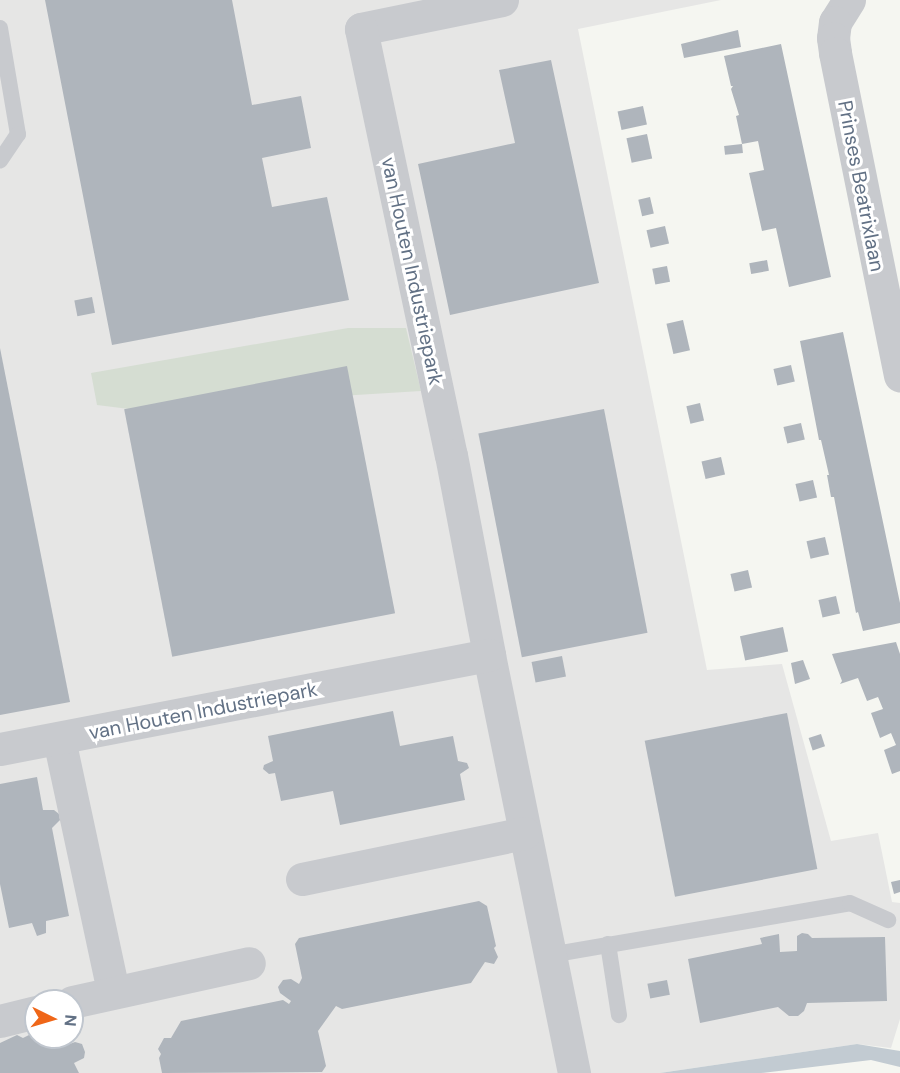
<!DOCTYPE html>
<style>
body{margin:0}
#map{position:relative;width:900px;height:1073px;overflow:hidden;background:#f5f6f1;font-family:"DM Sans",sans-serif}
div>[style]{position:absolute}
.built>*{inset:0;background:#e6e6e5}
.green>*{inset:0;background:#d5ddd2}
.water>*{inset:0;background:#c2cbd2}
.building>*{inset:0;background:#afb5bc;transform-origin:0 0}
.lane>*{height:16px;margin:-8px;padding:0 8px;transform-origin:8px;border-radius:8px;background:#c8cace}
.street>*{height:33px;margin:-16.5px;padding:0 16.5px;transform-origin:16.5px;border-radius:16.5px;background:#c8cace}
span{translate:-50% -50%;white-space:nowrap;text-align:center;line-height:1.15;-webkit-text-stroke:6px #fff;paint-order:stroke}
.street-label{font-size:20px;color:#627185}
.north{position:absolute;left:24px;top:989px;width:60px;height:60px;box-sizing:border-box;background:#fff;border:2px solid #c0c6ce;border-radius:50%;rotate:95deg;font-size:16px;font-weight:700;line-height:24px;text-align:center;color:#627185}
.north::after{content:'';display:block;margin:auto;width:21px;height:27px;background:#ef6618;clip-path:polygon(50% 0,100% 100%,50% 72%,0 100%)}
</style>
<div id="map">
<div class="built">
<div style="clip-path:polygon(evenodd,0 0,721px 0,578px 29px,707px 670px,782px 664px,831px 841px,878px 833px,892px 902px,900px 903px,900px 1019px,891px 1048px,857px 1044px,660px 1073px,0 1073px,0 0,36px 1001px,72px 1001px,72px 1037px,36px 1037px,36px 1001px)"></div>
</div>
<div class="green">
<div style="clip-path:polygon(348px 328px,406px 328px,421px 391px,129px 409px,97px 405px,91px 373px)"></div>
</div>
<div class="water">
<div style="clip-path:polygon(857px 1044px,900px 1051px,900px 1067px,871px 1060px,761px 1073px,660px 1073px)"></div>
</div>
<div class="building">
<div style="clip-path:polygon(45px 0,232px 0,252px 105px,301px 96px,311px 148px,262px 158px,272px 207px,327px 197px,349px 300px,112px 345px)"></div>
<div style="clip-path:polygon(738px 30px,741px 47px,684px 58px,681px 44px)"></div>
<div style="clip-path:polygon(781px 44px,831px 277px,789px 287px,776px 228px,762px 231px,749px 173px,764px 170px,758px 141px,742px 144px,736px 116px,739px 115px,731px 89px,733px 86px,731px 86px,724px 56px)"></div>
<div style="clip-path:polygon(551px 60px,599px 283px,450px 315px,418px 164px,515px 143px,499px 70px)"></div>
<div style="left:643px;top:106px;width:19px;height:26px;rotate:78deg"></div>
<div style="left:647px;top:134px;width:25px;height:21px;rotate:78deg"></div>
<div style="left:742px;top:144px;width:9px;height:18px;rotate:84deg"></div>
<div style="left:650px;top:197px;width:17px;height:12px;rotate:77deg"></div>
<div style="left:665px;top:226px;width:18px;height:19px;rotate:77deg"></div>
<div style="left:767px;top:260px;width:11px;height:18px;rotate:80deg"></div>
<div style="left:667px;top:266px;width:16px;height:15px;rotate:79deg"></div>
<div style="left:92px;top:297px;width:16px;height:18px;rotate:79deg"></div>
<div style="left:683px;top:320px;width:31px;height:17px;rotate:77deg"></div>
<div style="clip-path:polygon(843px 332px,900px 603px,900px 623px,863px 631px,858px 612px,856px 613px,834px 497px,831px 497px,827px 475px,829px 475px,821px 440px,819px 440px,800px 341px)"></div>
<div style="clip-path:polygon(0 348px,70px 702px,0 715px)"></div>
<div style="left:791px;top:365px;width:17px;height:18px;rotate:77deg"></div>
<div style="left:347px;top:366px;width:252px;height:227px;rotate:79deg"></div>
<div style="left:700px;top:403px;width:18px;height:14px;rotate:77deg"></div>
<div style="left:604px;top:409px;width:228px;height:128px;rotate:79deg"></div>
<div style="left:801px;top:423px;width:17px;height:18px;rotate:77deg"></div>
<div style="left:721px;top:457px;width:18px;height:20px;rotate:77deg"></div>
<div style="left:813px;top:480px;width:18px;height:18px;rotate:77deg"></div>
<div style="left:825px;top:537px;width:18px;height:19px;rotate:77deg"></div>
<div style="left:748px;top:570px;width:18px;height:18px;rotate:77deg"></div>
<div style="left:836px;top:596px;width:18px;height:18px;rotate:77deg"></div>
<div style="left:783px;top:627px;width:25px;height:44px;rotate:78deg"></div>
<div style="clip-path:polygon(896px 642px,900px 654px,900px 771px,892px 774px,884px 750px,896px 745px,891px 733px,880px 738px,871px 713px,883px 709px,878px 697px,867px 701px,858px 678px,840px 684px,842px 681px,832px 654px)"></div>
<div style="left:562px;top:656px;width:21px;height:31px;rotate:79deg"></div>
<div style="clip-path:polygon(803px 660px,810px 679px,795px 684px,791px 663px)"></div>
<div style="clip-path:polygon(393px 711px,400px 746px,453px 736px,458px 761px,467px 763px,469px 768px,460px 774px,465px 800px,340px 825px,333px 791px,281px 801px,275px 773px,269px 774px,263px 769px,264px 765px,273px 761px,268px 736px)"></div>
<div style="left:787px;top:713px;width:159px;height:145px;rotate:79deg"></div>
<div style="left:821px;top:734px;width:13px;height:13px;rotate:72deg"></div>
<div style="clip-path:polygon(37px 777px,43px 810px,54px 810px,59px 814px,60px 820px,52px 828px,69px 916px,46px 921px,46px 933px,37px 936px,32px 923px,9px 928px,0 884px,0 784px)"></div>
<div style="clip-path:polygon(900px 880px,900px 892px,894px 894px,891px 882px)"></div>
<div style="clip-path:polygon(479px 901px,487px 906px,496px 946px,494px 948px,498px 957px,494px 964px,485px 962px,471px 983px,342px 1009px,336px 1006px,318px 1031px,326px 1066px,322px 1072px,162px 1073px,159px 1058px,161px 1054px,158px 1049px,164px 1038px,171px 1038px,181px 1021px,283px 1000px,289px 1004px,291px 1001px,280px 993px,278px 987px,283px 980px,291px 979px,299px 984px,302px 978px,295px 944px,299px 938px)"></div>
<div style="clip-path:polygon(802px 933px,808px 934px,812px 938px,885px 937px,887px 1001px,807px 1003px,804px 1011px,798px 1016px,789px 1016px,778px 1007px,700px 1023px,688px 959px,762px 944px,760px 938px,779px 934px,780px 952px,797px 951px,797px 936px)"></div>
<div style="left:667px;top:980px;width:15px;height:20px;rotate:79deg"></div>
<div style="clip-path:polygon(36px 1026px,36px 1037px,63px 1037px,67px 1045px,75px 1042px,82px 1044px,85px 1052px,84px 1058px,74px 1063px,79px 1073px,0 1073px,0 1043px,17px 1035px,23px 1038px,31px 1034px,31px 1029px)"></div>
</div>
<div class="lane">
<div style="left:0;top:28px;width:108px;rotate:80.4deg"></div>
<div style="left:18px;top:134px;width:32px;rotate:124deg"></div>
<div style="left:608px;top:944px;width:72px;rotate:81.2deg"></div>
<div style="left:550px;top:955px;width:304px;rotate:-9.8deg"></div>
<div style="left:850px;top:903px;width:42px;rotate:24.1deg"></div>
</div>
<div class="street">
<div style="left:502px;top:0;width:144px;rotate:168.4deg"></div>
<div style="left:361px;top:29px;width:435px;rotate:78.1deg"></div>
<div style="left:451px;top:455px;width:204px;rotate:79.2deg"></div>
<div style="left:489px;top:655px;width:427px;rotate:78.5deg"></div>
<div style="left:849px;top:0;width:26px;rotate:122deg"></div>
<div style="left:835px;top:22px;width:16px;rotate:97deg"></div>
<div style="left:833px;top:38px;width:15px;rotate:82deg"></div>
<div style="left:835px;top:53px;width:329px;rotate:78.6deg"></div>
<div style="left:59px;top:739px;width:258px;rotate:77.9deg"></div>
<div style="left:0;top:749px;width:498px;rotate:-10.9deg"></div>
<div style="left:302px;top:879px;width:227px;rotate:-11.7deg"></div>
<div style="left:72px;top:1002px;width:181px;rotate:-12.4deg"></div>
<div style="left:0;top:1021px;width:37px;rotate:-14deg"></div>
</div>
<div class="street-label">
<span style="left:861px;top:186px;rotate:79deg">Prinses Beatrixlaan</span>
<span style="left:412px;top:271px;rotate:78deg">van Houten Industriepark</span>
<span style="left:203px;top:711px;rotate:-11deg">van Houten Industriepark</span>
</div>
<div class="north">N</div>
</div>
